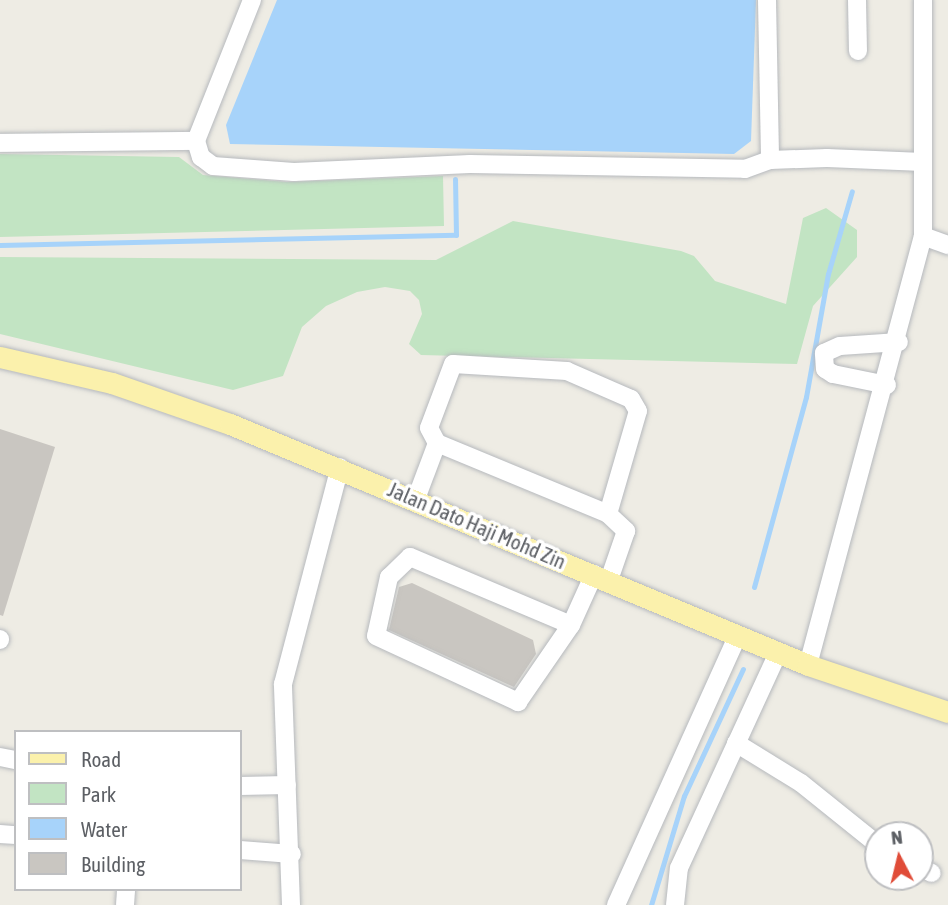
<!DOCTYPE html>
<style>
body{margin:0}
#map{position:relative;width:948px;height:905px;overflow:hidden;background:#eeece4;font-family:"Asap Condensed",sans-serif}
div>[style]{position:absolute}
.green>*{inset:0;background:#c2e4c3}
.water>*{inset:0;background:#a7d3fa}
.stream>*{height:5px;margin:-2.5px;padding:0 2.5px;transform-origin:2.5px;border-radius:2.5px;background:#a7d3fa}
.building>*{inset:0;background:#c9c6c1}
.roads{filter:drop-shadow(0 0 2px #b6b9bd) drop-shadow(0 0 2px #b6b9bd)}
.minor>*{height:18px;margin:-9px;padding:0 9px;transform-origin:9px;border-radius:9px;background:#fff}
.major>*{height:21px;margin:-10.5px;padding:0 10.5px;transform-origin:10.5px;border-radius:10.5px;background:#fbf1ac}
span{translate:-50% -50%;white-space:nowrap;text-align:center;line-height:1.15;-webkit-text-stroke:7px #fff;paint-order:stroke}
.street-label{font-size:21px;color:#5c5f64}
.legend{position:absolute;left:14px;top:730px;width:228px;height:161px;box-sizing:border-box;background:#fff;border:2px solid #bebfc1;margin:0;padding:9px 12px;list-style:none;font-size:21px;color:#5c5f64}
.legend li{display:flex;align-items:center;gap:14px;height:35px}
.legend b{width:35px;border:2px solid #bebfc1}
.north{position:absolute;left:864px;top:821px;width:70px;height:70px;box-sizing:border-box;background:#fff;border:2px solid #bebfc1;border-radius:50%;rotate:353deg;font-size:19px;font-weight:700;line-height:28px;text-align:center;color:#5c5f64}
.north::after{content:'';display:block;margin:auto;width:24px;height:32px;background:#e04c38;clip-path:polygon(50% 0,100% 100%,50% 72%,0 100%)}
</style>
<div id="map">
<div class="green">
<div style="clip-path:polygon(0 154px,179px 157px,203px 175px,287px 182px,443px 176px,444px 226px,0 237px)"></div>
<div style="clip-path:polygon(826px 208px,857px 230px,857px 257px,813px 306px,797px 364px,421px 355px,409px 344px,422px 314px,419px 300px,410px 291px,385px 287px,357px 292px,326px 306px,302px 327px,283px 376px,233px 390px,0 334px,0 257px,436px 260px,513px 221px,681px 251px,694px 256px,715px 281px,786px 304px,803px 218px)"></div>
</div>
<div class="water">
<div style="clip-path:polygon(277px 0,756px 0,751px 141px,734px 154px,230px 144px,226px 125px)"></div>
</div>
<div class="stream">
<div style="left:0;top:245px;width:456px;rotate:-1.3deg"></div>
<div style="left:456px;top:235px;width:56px;rotate:-91deg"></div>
<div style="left:754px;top:587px;width:197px;rotate:-74.7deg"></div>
<div style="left:806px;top:397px;width:125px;rotate:-79.9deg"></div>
<div style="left:828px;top:274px;width:86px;rotate:-73.9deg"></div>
<div style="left:651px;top:905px;width:114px;rotate:-73.2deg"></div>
<div style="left:684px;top:796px;width:140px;rotate:-65.1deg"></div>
</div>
<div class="building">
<div style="clip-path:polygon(0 429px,55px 447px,3px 616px,0 615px)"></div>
<div style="clip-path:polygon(412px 583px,533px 640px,536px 654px,514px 687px,389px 630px,399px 587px)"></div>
</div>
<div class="roads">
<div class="minor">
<div style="left:252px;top:0;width:152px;rotate:111.7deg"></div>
<div style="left:196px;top:141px;width:17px;rotate:73deg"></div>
<div style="left:201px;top:157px;width:15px;rotate:37deg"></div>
<div style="left:213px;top:166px;width:81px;rotate:4.2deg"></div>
<div style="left:294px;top:172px;width:176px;rotate:-2.6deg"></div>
<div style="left:470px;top:164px;width:275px;rotate:1deg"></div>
<div style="left:745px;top:169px;width:27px;rotate:-20deg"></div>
<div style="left:770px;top:160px;width:57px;rotate:-2deg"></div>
<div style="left:827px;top:158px;width:96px;rotate:2.4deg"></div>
<div style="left:767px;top:0;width:160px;rotate:88.9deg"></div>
<div style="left:857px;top:0;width:51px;rotate:88.9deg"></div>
<div style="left:0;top:143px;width:196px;rotate:-0.6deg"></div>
<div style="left:923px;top:236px;width:27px;rotate:20deg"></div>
<div style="left:887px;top:385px;width:55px;rotate:-168.5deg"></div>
<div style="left:833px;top:374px;width:9px;rotate:-148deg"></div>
<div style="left:825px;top:369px;width:16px;rotate:-94deg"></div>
<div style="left:824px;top:353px;width:17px;rotate:-24deg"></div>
<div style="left:840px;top:346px;width:59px;rotate:-3.9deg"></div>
<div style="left:416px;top:499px;width:60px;rotate:-69.4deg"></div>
<div style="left:608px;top:514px;width:107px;rotate:-73.8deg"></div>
<div style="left:638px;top:411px;width:14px;rotate:-120deg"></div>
<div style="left:631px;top:399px;width:70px;rotate:-156.4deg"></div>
<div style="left:567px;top:371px;width:114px;rotate:-176.5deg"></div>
<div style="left:453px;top:364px;width:68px;rotate:110.6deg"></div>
<div style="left:429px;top:428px;width:17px;rotate:62deg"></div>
<div style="left:437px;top:443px;width:185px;rotate:22.5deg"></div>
<div style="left:608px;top:514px;width:25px;rotate:43deg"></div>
<div style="left:626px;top:531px;width:52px;rotate:109.1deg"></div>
<div style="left:571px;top:625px;width:175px;rotate:-157.1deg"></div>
<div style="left:410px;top:557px;width:29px;rotate:136deg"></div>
<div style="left:389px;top:577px;width:60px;rotate:102.4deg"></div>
<div style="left:376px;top:636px;width:157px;rotate:24.9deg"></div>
<div style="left:518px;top:702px;width:93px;rotate:-55.5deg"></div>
<div style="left:571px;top:625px;width:56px;rotate:-65.7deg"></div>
<div style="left:0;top:639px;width:1px;rotate:90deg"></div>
<div style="left:808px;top:665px;width:444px;rotate:-75deg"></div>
<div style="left:923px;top:236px;width:236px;rotate:-90deg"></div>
<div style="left:736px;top:743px;width:76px;rotate:31.6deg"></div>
<div style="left:801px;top:783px;width:99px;rotate:38.8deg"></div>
<div style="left:0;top:757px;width:16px;rotate:11deg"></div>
<div style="left:240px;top:786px;width:47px;rotate:-1.2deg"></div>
<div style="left:0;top:834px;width:16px;rotate:4deg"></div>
<div style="left:240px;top:850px;width:52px;rotate:4.4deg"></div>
<div style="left:920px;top:867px;width:13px;rotate:27deg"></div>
<div style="left:125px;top:905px;width:16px;rotate:-86deg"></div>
<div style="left:291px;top:905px;width:221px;rotate:-92.1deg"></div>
<div style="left:283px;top:684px;width:224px;rotate:-75.3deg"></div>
<div style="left:616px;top:905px;width:296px;rotate:-65.7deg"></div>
<div style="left:675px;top:905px;width:37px;rotate:-84deg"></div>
<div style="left:679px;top:868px;width:237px;rotate:-65.3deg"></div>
</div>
<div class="major">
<div style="left:0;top:357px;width:115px;rotate:13.1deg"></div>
<div style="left:112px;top:383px;width:125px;rotate:19.2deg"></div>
<div style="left:230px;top:424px;width:626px;rotate:22.63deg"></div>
<div style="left:808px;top:665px;width:148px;rotate:18.6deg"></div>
</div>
</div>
<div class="street-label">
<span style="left:477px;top:525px;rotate:23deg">Jalan Dato Haji Mohd Zin</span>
</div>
<ul class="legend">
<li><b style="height:9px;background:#fbf1ac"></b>Road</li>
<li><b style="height:19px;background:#c2e4c3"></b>Park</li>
<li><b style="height:19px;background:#a7d3fa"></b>Water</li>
<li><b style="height:19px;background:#c9c6c1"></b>Building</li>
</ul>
<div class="north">N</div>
</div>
